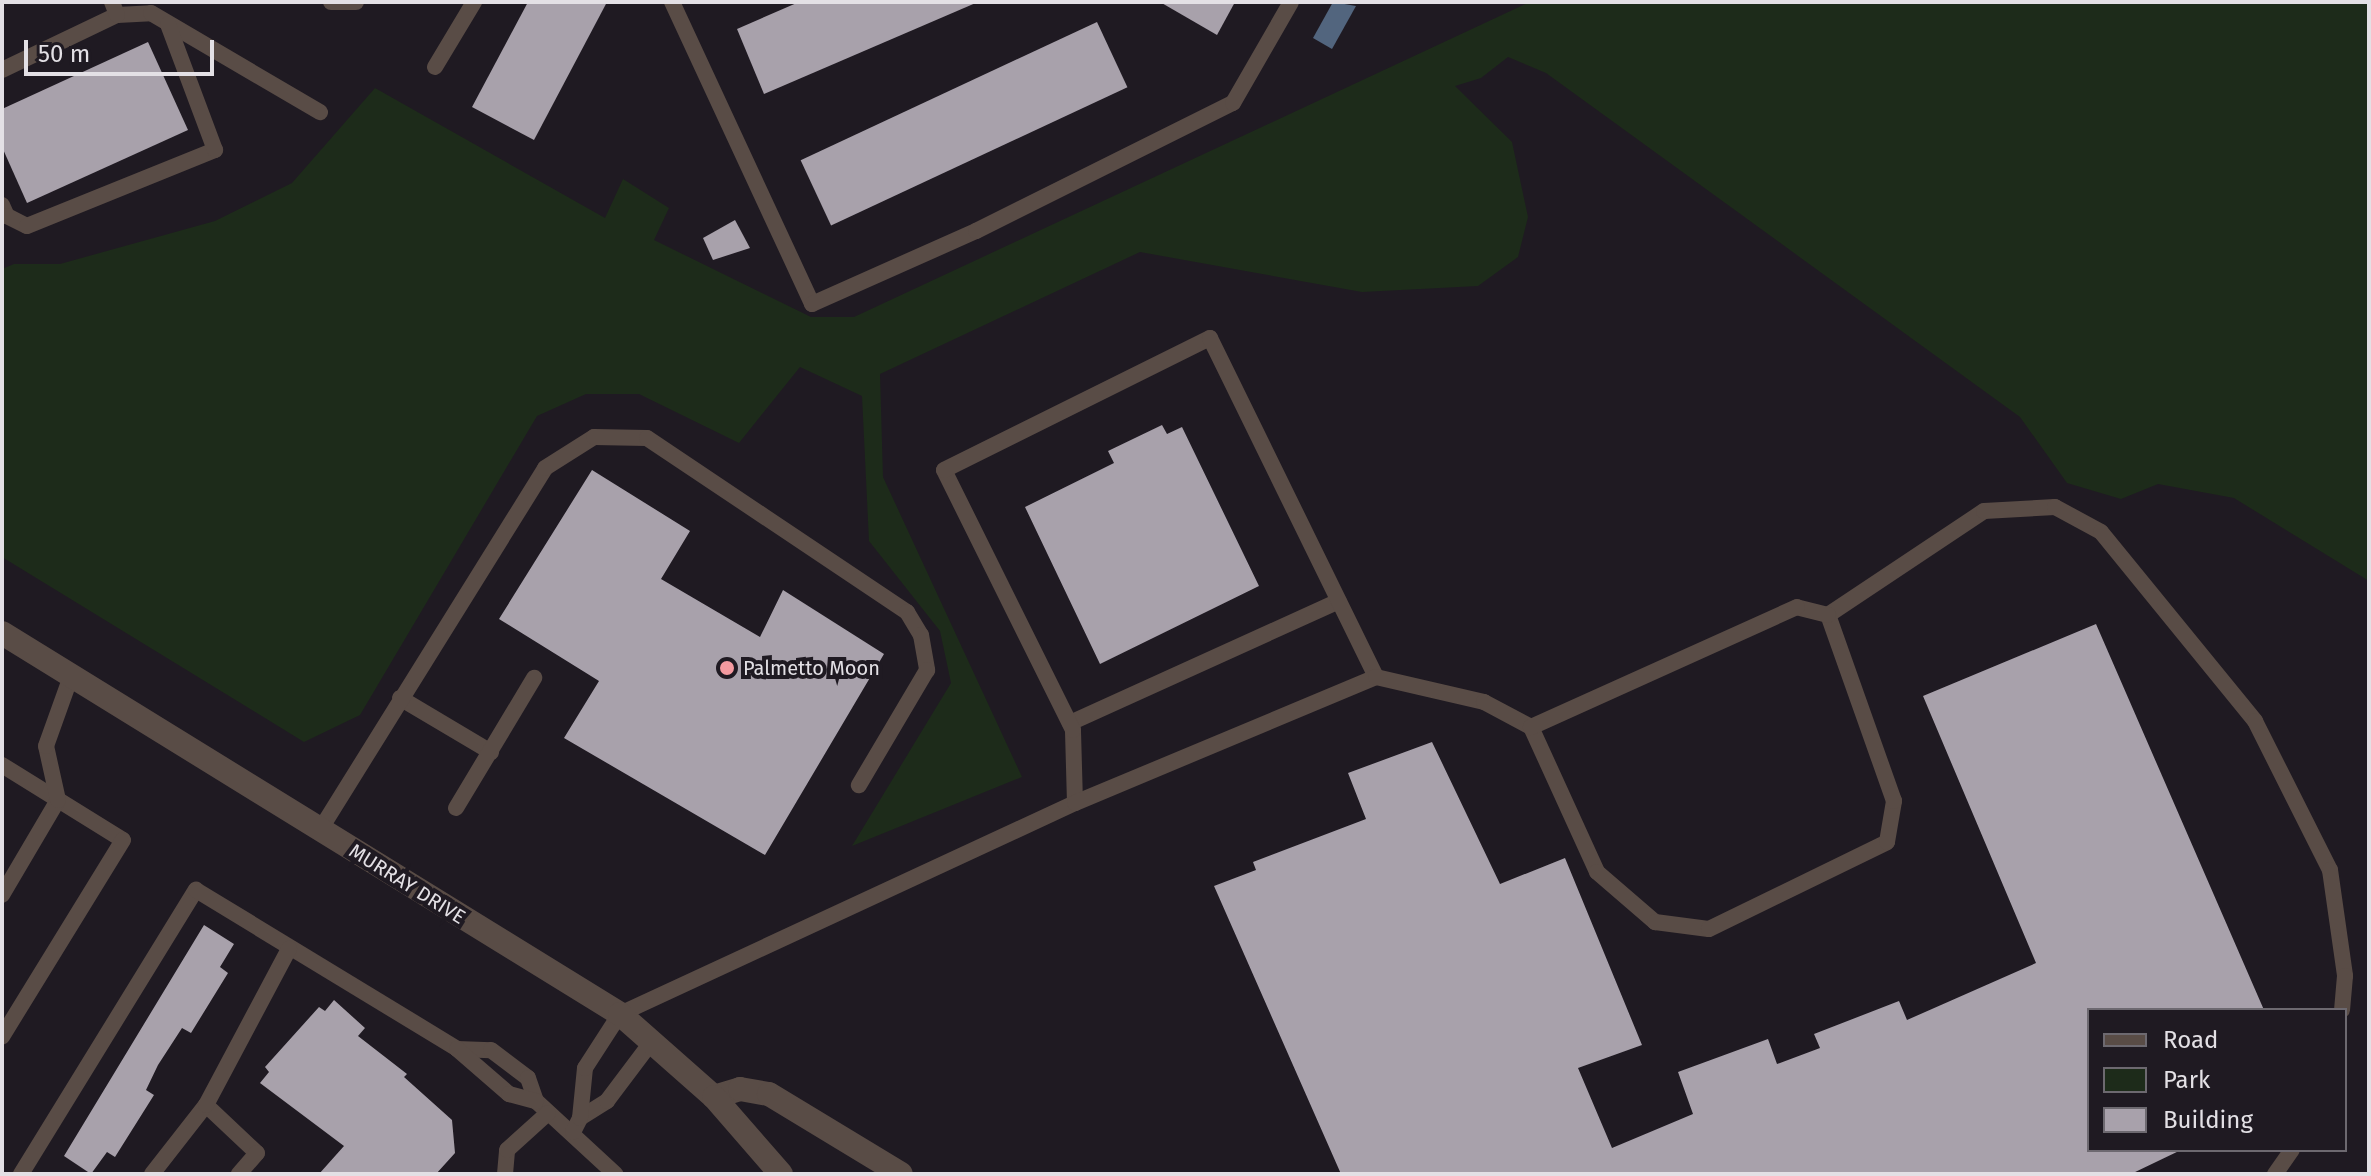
<!DOCTYPE html>
<style>
body{margin:0}
#map{position:relative;width:2371px;height:1176px;overflow:hidden;background:#1f1a22;font-family:"Fira Sans",sans-serif}
div>[style]{position:absolute}
.green>*{inset:0;background:#1d2b1a}
.water>*{inset:0;background:#52657e}
.building>*{inset:0;background:#a8a1ab;transform-origin:0 0}
.service>*{height:16px;margin:-8px;padding:0 8px;transform-origin:8px;border-radius:8px;background:#594c46}
.minor>*{height:24px;margin:-12px;padding:0 12px;transform-origin:12px;border-radius:12px;background:#594c46}
.tertiary>*{height:24px;margin:-12px;padding:0 12px;transform-origin:12px;border-radius:12px;background:#594c46}
.dots>*{width:22px;height:22px;translate:-50% -50%;box-sizing:border-box;border:4px solid #1f1a22;border-radius:50%}
span{translate:-50% -50%;white-space:nowrap;text-align:center;line-height:1.15;-webkit-text-stroke:8px #1f1a22;paint-order:stroke}
.poi-label{font-size:20px;color:#e3e0e5}
.left{translate:0 -50%;text-align:left}
.street-label{font-size:20px;color:#e3e0e5}
.frame{position:absolute;inset:0;border:4px solid #e3e0e5;pointer-events:none}
.legend{position:absolute;left:2087px;top:1008px;width:260px;height:144px;box-sizing:border-box;background:#1f1a22;border:2px solid #6d6970;margin:0;padding:10px 14px;list-style:none;font-size:24px;color:#e3e0e5}
.legend li{display:flex;align-items:center;gap:16px;height:40px}
.legend b{width:40px;border:2px solid #6d6970}
.scale{position:absolute;left:24px;top:40px;width:190px;height:36px;box-sizing:border-box;border:4px solid #e3e0e5;border-top:0;padding-left:10px;font-size:24px;line-height:28px;white-space:nowrap;color:#e3e0e5;-webkit-text-stroke:6px #1f1a22;paint-order:stroke}
</style>
<div id="map">
<div class="green">
<div style="clip-path:polygon(1530px 2px,2369px 2px,2369px 581px,2234px 498px,2158px 484px,2121px 499px,2067px 483px,2020px 417px,1546px 73px,1508px 57px,1481px 78px,1455px 86px,1512px 142px,1528px 217px,1518px 257px,1478px 286px,1362px 292px,1140px 252px,880px 374px,883px 477px,1022px 777px,852px 846px,951px 683px,940px 631px,869px 541px,862px 396px,800px 367px,739px 443px,639px 394px,586px 394px,537px 416px,360px 715px,304px 742px,2px 557px,2px 269px,14px 264px,60px 264px,215px 221px,292px 183px,375px 88px,605px 218px,623px 179px,669px 208px,654px 240px,811px 317px,854px 317px)"></div>
</div>
<div class="water">
<div style="clip-path:polygon(1333px 2px,1356px 6px,1332px 49px,1313px 38px)"></div>
</div>
<div class="building">
<div style="clip-path:polygon(528px 2px,607px 2px,534px 140px,472px 107px)"></div>
<div style="clip-path:polygon(799px 2px,978px 2px,764px 94px,737px 29px)"></div>
<div style="clip-path:polygon(1160px 2px,1235px 2px,1217px 35px)"></div>
<div style="left:1097px;top:22px;width:72px;height:327px;rotate:65deg"></div>
<div style="clip-path:polygon(148px 42px,188px 130px,27px 203px,2px 147px,2px 109px)"></div>
<div style="clip-path:polygon(735px 220px,750px 248px,713px 260px,703px 238px)"></div>
<div style="clip-path:polygon(1162px 425px,1167px 434px,1182px 427px,1259px 586px,1100px 664px,1025px 507px,1114px 463px,1108px 451px)"></div>
<div style="clip-path:polygon(592px 470px,690px 531px,661px 579px,760px 637px,783px 590px,884px 654px,765px 855px,564px 738px,599px 681px,499px 619px)"></div>
<div style="clip-path:polygon(2096px 624px,2264px 1010px,2089px 1010px,2089px 1150px,2181px 1150px,2131px 1174px,1341px 1174px,1214px 886px,1256px 870px,1253px 862px,1366px 819px,1348px 773px,1432px 742px,1500px 884px,1565px 858px,1642px 1045px,1578px 1068px,1612px 1148px,1693px 1114px,1678px 1072px,1768px 1039px,1777px 1064px,1820px 1048px,1814px 1034px,1899px 1001px,1907px 1020px,2036px 963px,1923px 696px)"></div>
<div style="clip-path:polygon(204px 925px,234px 944px,220px 967px,228px 973px,191px 1033px,182px 1028px,158px 1065px,146px 1090px,154px 1095px,115px 1157px,107px 1152px,91px 1174px,64px 1156px)"></div>
<div style="clip-path:polygon(334px 1000px,365px 1028px,358px 1036px,407px 1074px,404px 1077px,452px 1120px,455px 1153px,436px 1174px,319px 1174px,344px 1146px,260px 1083px,269px 1072px,265px 1067px,319px 1007px,325px 1011px)"></div>
</div>
<div class="service">
<div style="left:331px;top:2px;width:25px"></div>
<div style="left:672px;top:2px;width:333px;rotate:65.1deg"></div>
<div style="left:812px;top:304px;width:180px;rotate:-24deg"></div>
<div style="left:976px;top:231px;width:287px;rotate:-26.5deg"></div>
<div style="left:1233px;top:103px;width:116px;rotate:-60.1deg"></div>
<div style="left:117px;top:15px;width:34px;rotate:-3deg"></div>
<div style="left:151px;top:13px;width:196px;rotate:30.4deg"></div>
<div style="left:435px;top:67px;width:76px;rotate:-59deg"></div>
<div style="left:2px;top:70px;width:127px;rotate:-25.6deg"></div>
<div style="left:117px;top:15px;width:14px;rotate:-111deg"></div>
<div style="left:2px;top:205px;width:12px;rotate:66deg"></div>
<div style="left:7px;top:216px;width:22px;rotate:27deg"></div>
<div style="left:27px;top:226px;width:203px;rotate:-22deg"></div>
<div style="left:215px;top:150px;width:134px;rotate:-110.5deg"></div>
<div style="left:1828px;top:615px;width:187px;rotate:-33.7deg"></div>
<div style="left:1984px;top:511px;width:71px;rotate:-3.2deg"></div>
<div style="left:2055px;top:507px;width:52px;rotate:28.5deg"></div>
<div style="left:2101px;top:532px;width:244px;rotate:50.8deg"></div>
<div style="left:2255px;top:721px;width:167px;rotate:63.3deg"></div>
<div style="left:2330px;top:870px;width:107px;rotate:81.9deg"></div>
<div style="left:2345px;top:976px;width:34px;rotate:95deg"></div>
<div style="left:400px;top:698px;width:106px;rotate:30.7deg"></div>
<div style="left:1070px;top:723px;width:295px;rotate:-24.4deg"></div>
<div style="left:2px;top:765px;width:142px;rotate:31.8deg"></div>
<div style="left:123px;top:840px;width:231px;rotate:121.6deg"></div>
<div style="left:1075px;top:803px;width:73px;rotate:-91.6deg"></div>
<div style="left:1073px;top:730px;width:290px;rotate:-116.4deg"></div>
<div style="left:944px;top:470px;width:297px;rotate:-26.4deg"></div>
<div style="left:1210px;top:338px;width:377px;rotate:63.9deg"></div>
<div style="left:456px;top:808px;width:152px;rotate:-59deg"></div>
<div style="left:320px;top:830px;width:426px;rotate:-58.1deg"></div>
<div style="left:545px;top:468px;width:58px;rotate:-32.3deg"></div>
<div style="left:594px;top:437px;width:53px;rotate:1.1deg"></div>
<div style="left:647px;top:438px;width:313px;rotate:33.8deg"></div>
<div style="left:907px;top:612px;width:27px;rotate:59deg"></div>
<div style="left:921px;top:635px;width:36px;rotate:80deg"></div>
<div style="left:927px;top:670px;width:134px;rotate:120.6deg"></div>
<div style="left:2px;top:895px;width:110px;rotate:-59.5deg"></div>
<div style="left:58px;top:800px;width:55px;rotate:-102.5deg"></div>
<div style="left:46px;top:746px;width:74px;rotate:-70.3deg"></div>
<div style="left:457px;top:1049px;width:34px;rotate:2deg"></div>
<div style="left:491px;top:1050px;width:46px;rotate:37.1deg"></div>
<div style="left:528px;top:1078px;width:24px;rotate:71deg"></div>
<div style="left:536px;top:1101px;width:108px;rotate:42.7deg"></div>
<div style="left:206px;top:1105px;width:70px;rotate:43.3deg"></div>
<div style="left:257px;top:1153px;width:28px;rotate:131deg"></div>
<div style="left:580px;top:1118px;width:32px;rotate:-32deg"></div>
<div style="left:607px;top:1101px;width:76px;rotate:-53deg"></div>
<div style="left:573px;top:1132px;width:16px;rotate:-63deg"></div>
<div style="left:580px;top:1118px;width:50px;rotate:-84.3deg"></div>
<div style="left:585px;top:1068px;width:64px;rotate:-57.1deg"></div>
<div style="left:620px;top:1014px;width:502px;rotate:-24.88deg"></div>
<div style="left:1075px;top:803px;width:326px;rotate:-22.7deg"></div>
<div style="left:1376px;top:677px;width:111px;rotate:13deg"></div>
<div style="left:1484px;top:702px;width:53px;rotate:28deg"></div>
<div style="left:1531px;top:727px;width:159px;rotate:65.5deg"></div>
<div style="left:1597px;top:872px;width:77px;rotate:40.8deg"></div>
<div style="left:1655px;top:922px;width:54px;rotate:7.4deg"></div>
<div style="left:1709px;top:929px;width:198px;rotate:-26deg"></div>
<div style="left:1887px;top:842px;width:42px;rotate:-80.3deg"></div>
<div style="left:1894px;top:801px;width:197px;rotate:-109.5deg"></div>
<div style="left:1828px;top:615px;width:32px;rotate:-166deg"></div>
<div style="left:1797px;top:607px;width:292px;rotate:155.7deg"></div>
<div style="left:21px;top:1174px;width:334px;rotate:-58.4deg"></div>
<div style="left:196px;top:890px;width:306px;rotate:31.3deg"></div>
<div style="left:457px;top:1049px;width:69px;rotate:40.9deg"></div>
<div style="left:509px;top:1094px;width:28px;rotate:15deg"></div>
<div style="left:152px;top:1174px;width:88px;rotate:-52deg"></div>
<div style="left:206px;top:1105px;width:177px;rotate:-62deg"></div>
<div style="left:505px;top:1174px;width:24px;rotate:-85deg"></div>
<div style="left:507px;top:1150px;width:55px;rotate:-42.1deg"></div>
<div style="left:2275px;top:1174px;width:29px;rotate:-55deg"></div>
</div>
<div class="minor">
<div style="left:714px;top:1097px;width:27px;rotate:-17deg"></div>
<div style="left:740px;top:1089px;width:29px;rotate:10deg"></div>
<div style="left:769px;top:1094px;width:154px;rotate:31.2deg"></div>
</div>
<div class="tertiary">
<div style="left:2px;top:633px;width:726px;rotate:31.65deg"></div>
<div style="left:620px;top:1014px;width:125px;rotate:41.4deg"></div>
<div style="left:714px;top:1097px;width:102px;rotate:49deg"></div>
</div>
<div class="dots">
<div style="left:727px;top:668px;background:#f49aa0"></div>
</div>
<div class="poi-label">
<span class="left" style="left:743px;top:668px">Palmetto Moon</span>
</div>
<div class="street-label">
<span style="left:407px;top:884px;rotate:32deg">MURRAY DRIVE</span>
</div>
<div class="frame"></div>
<ul class="legend">
<li><b style="height:10px;background:#594c46"></b>Road</li>
<li><b style="height:22px;background:#1d2b1a"></b>Park</li>
<li><b style="height:22px;background:#a8a1ab"></b>Building</li>
</ul>
<div class="scale">50 m</div>
</div>
